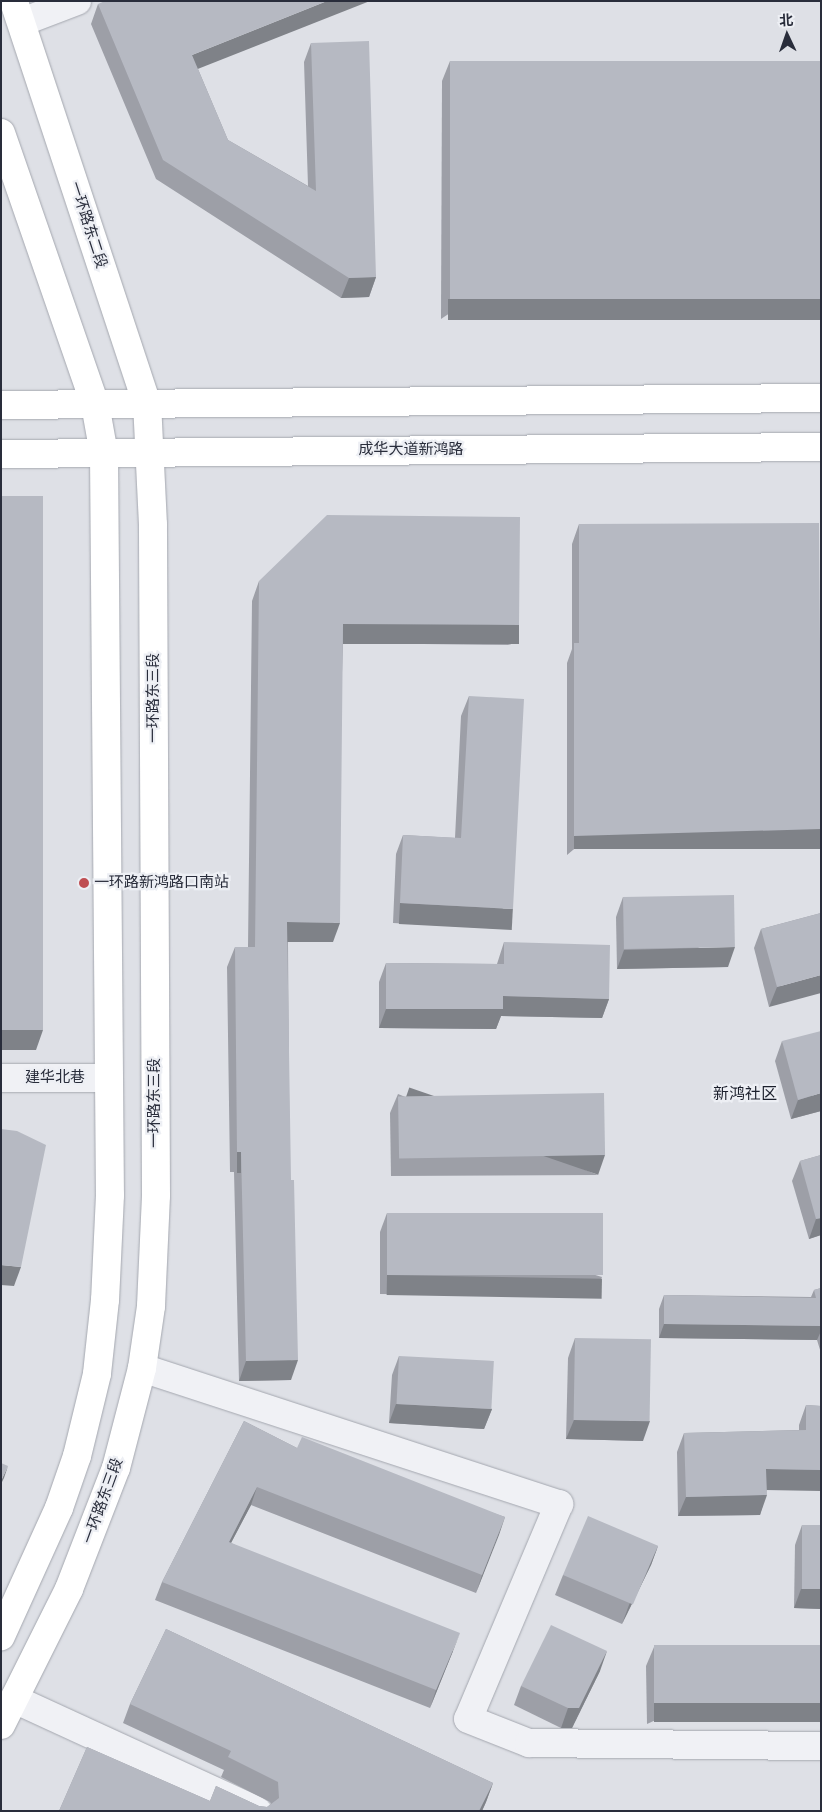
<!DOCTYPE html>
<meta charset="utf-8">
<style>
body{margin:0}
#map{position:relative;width:822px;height:1812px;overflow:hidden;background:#dee0e6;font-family:"DejaVu Sans","Noto Sans SC",sans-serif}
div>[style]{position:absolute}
.roads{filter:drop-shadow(0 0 1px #a4a7af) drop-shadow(0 0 1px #a4a7af)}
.minor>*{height:28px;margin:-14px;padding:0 14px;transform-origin:14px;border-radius:14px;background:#f0f1f5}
.major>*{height:28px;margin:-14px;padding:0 14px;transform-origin:14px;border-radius:14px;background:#fff}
.wall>*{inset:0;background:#9d9fa7}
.shaded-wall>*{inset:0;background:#7f8288;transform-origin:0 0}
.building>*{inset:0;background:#b6b9c2;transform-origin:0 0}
.dots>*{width:14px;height:14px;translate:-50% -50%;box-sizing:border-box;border:2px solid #edeff4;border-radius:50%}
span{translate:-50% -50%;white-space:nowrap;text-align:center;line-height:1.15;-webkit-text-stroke:4.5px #edeff4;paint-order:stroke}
.street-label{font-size:15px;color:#292d3b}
.poi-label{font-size:15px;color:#292d3b}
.left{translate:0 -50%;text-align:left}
.neighbourhood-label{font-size:16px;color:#1b1f2c}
.frame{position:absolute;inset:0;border:2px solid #292d3b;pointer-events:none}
.north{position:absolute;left:762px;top:10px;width:50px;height:50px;-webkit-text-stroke:4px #edeff4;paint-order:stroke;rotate:357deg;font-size:14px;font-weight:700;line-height:20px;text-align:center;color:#292d3b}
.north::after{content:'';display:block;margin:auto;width:18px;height:22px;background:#292d3b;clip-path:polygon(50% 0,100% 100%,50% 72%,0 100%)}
</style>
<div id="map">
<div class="roads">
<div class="minor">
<div style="left:22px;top:22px;width:59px;rotate:-20.9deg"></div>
<div style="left:1px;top:1078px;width:108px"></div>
<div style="left:142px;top:1368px;width:439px;rotate:18.1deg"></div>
<div style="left:559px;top:1504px;width:233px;rotate:112.9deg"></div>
<div style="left:468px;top:1719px;width:66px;rotate:21.5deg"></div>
<div style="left:529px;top:1743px;width:292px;rotate:0.6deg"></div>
<div style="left:14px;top:1699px;width:268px;rotate:24.7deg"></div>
</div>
<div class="major">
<div style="left:1px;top:133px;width:287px;rotate:70.9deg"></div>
<div style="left:95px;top:404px;width:51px;rotate:79.8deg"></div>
<div style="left:104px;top:454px;width:741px;rotate:89.54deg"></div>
<div style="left:110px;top:1195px;width:105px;rotate:92.7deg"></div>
<div style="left:105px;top:1300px;width:74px;rotate:96.2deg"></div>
<div style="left:97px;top:1374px;width:84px;rotate:103.7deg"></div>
<div style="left:77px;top:1456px;width:55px;rotate:109.1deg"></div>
<div style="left:59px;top:1508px;width:141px;rotate:114.4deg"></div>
<div style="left:1px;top:405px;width:820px;rotate:-0.49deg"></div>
<div style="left:1px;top:454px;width:820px;rotate:-0.49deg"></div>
<div style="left:1px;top:1725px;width:152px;rotate:-63.4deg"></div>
<div style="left:69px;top:1589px;width:130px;rotate:-68.8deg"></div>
<div style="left:116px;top:1468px;width:103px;rotate:-75.4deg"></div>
<div style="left:142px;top:1368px;width:63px;rotate:-81.7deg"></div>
<div style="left:151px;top:1306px;width:111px;rotate:-87.4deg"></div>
<div style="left:156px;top:1195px;width:670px;rotate:-90.26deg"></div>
<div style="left:153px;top:525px;width:121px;rotate:-92.8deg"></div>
<div style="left:147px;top:404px;width:424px;rotate:-108.3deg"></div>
</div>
</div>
<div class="wall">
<div style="clip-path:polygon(98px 4px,198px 69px,228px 140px,308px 186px,304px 62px,311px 43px,376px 277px,369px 297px,341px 298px,156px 179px,91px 24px)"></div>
<div style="clip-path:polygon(450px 61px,821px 63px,441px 319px,442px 81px)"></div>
<div style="clip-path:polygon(579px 524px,820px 643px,567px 855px,567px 663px,572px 649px,572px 544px)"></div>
<div style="clip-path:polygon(259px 581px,512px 645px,343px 643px,333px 942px,288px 942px,291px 1380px,239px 1381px,234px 1172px,230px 1172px,227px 967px,235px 947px,248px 947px,252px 601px)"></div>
<div style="clip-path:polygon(469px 696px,506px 929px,393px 923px,396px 854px,403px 835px,455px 838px,461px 716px)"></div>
<div style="clip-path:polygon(623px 897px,728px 967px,617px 969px,616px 917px)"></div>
<div style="clip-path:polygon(821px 913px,769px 1007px,754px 948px,761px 929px)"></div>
<div style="clip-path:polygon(504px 942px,609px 999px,602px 1018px,501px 1016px,496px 1029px,379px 1028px,379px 982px,386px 963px,497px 964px)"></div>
<div style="clip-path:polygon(782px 1041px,821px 1111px,791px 1119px,775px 1061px)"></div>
<div style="clip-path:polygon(398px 1094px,598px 1175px,391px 1176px,390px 1113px)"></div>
<div style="clip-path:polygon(821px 1155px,821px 1235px,809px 1239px,792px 1181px,800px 1161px)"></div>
<div style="clip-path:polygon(387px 1213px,602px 1277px,595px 1296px,380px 1294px,380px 1232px)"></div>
<div style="clip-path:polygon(821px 1288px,821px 1353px,817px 1340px,659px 1338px,659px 1309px,664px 1295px,811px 1297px,814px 1290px)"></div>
<div style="clip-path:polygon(575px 1338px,643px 1441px,566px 1439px,568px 1358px)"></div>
<div style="clip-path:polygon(399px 1356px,492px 1409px,484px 1429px,389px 1423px,392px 1375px)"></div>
<div style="clip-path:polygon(806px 1405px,821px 1406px,821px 1490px,767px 1489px,760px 1515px,678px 1516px,677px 1452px,684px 1433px,799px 1430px,799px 1425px)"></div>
<div style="clip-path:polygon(244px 1421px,297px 1448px,505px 1517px,476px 1593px,251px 1505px,231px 1543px,453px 1651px,430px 1708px,155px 1600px,162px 1582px)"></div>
<div style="clip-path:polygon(802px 1525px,821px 1525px,821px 1609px,794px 1608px,795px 1545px)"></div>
<div style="clip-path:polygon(658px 1546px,651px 1565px,622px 1624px,555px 1595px,563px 1575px)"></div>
<div style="clip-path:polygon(166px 1629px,493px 1783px,486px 1802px,482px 1811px,59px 1811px,87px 1747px,210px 1801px,216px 1786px,259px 1806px,267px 1807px,271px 1804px,270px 1802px,221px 1777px,224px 1770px,123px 1723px,130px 1704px)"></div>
<div style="clip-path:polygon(821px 1645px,647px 1724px,646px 1666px,654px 1647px)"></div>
<div style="clip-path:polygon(600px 1671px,572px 1728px,561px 1728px,514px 1705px,521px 1686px)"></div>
</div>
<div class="shaded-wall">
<div style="clip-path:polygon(327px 1px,370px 1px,185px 74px,192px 55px)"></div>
<div style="clip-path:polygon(376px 277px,369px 297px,341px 298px,349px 278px)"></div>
<div style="left:448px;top:299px;width:373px;height:21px"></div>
<div style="left:343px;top:624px;width:176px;height:20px"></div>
<div style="left:821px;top:829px;width:20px;height:247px;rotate:90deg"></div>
<div style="left:400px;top:903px;width:113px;height:21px;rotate:3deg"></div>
<div style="clip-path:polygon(287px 922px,340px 923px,333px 942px,280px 942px)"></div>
<div style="clip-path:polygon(735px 947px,728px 967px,617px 969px,624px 950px)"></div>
<div style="clip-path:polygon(821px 975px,821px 993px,769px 1007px,777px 987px)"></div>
<div style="clip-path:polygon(503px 996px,609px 999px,602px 1018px,501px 1016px,496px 1029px,379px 1028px,386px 1009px)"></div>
<div style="clip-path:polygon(1px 1030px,43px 1030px,36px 1050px,1px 1050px)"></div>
<div style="clip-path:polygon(821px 1093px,821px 1111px,791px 1119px,798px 1100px)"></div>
<div style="left:237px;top:1152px;width:4px;height:21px"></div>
<div style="left:605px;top:1155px;width:21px;height:207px;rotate:109deg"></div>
<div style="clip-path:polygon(821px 1218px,821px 1235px,809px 1239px,816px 1219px)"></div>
<div style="clip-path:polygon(1px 1265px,21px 1267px,14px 1286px,1px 1285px)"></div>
<div style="left:387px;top:1275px;width:215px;height:20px;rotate:1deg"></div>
<div style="clip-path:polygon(664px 1324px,821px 1326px,821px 1331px,817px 1340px,659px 1338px)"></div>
<div style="clip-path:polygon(298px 1360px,291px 1380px,239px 1381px,246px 1361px)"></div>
<div style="clip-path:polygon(396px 1404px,492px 1409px,484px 1429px,389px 1423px)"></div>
<div style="clip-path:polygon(574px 1420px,650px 1421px,643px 1441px,566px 1439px)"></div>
<div style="clip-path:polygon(8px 1466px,4px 1478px,1px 1484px,1px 1481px)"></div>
<div style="left:766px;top:1469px;width:55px;height:21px;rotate:1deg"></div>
<div style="clip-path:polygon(257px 1487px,251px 1505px,222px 1560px,229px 1542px)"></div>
<div style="clip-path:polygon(767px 1495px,760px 1515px,678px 1516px,686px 1497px)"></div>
<div style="clip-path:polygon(505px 1517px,499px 1535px,476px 1593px,482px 1575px)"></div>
<div style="clip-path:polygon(658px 1546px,651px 1565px,622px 1624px,629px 1605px)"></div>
<div style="clip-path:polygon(801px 1589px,821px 1589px,821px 1609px,794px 1608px)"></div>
<div style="clip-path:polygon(460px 1633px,453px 1651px,430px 1708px,436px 1690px)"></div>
<div style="clip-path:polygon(607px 1651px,600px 1671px,572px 1728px,561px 1728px,568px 1708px)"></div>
<div style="left:821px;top:1703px;width:19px;height:167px;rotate:90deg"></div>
<div style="clip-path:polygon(493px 1783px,486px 1802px,482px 1811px,479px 1811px)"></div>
</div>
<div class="building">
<div style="clip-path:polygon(105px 1px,327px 1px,192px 55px,228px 140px,316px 191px,311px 43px,369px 41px,376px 277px,349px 278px,163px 160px,98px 4px)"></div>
<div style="left:450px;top:61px;width:371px;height:238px"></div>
<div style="left:1px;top:496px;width:42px;height:534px"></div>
<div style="clip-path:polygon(327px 515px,520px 517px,519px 625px,343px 624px,340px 923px,287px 922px,291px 1180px,294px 1180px,298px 1360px,246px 1361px,241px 1152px,237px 1152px,235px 947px,255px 947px,259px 581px)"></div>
<div style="clip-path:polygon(819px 523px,820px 643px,821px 643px,821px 829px,574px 836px,574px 643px,579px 643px,579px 524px)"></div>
<div style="clip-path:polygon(469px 696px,524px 699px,513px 909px,400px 903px,403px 835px,461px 838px)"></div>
<div style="left:734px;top:895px;width:52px;height:111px;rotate:89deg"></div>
<div style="clip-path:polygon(821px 913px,821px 975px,777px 987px,761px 929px)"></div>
<div style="clip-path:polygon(504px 942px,610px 945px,609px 999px,503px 996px,503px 1009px,386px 1009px,386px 963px,504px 964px)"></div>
<div style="clip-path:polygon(821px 1031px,821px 1093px,798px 1100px,782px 1041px)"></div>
<div style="left:604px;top:1093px;width:62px;height:206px;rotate:89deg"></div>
<div style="clip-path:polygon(1px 1129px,17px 1131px,46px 1145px,21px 1267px,1px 1265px)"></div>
<div style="clip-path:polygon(821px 1155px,821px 1218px,816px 1219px,800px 1161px)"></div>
<div style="left:387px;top:1213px;width:216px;height:62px"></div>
<div style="clip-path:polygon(821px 1288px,821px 1326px,664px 1324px,664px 1295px,816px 1298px,814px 1290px)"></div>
<div style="left:575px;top:1338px;width:76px;height:82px;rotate:1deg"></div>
<div style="left:399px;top:1356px;width:95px;height:48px;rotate:3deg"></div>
<div style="clip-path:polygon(806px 1405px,821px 1406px,821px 1470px,766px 1469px,767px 1495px,686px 1497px,684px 1433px,806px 1430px)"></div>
<div style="clip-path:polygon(244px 1421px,297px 1448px,302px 1437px,505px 1517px,482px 1575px,257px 1487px,229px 1542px,460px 1633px,436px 1690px,162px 1582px)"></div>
<div style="clip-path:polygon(1px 1463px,8px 1466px,1px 1481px)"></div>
<div style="left:588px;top:1516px;width:76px;height:64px;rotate:23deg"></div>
<div style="left:802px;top:1525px;width:19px;height:64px"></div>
<div style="clip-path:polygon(551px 1625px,607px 1651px,579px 1708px,568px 1708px,521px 1686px)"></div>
<div style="clip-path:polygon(166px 1629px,493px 1783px,479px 1811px,59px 1811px,87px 1747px,210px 1801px,216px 1786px,259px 1806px,267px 1807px,279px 1798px,278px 1782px,228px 1757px,231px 1751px,130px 1704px)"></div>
<div style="left:821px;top:1645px;width:58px;height:167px;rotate:90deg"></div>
</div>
<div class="dots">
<div style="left:84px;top:883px;background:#bf4e52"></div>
</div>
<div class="street-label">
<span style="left:88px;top:225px;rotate:72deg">一环路东二段</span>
<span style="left:411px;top:450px">成华大道新鸿路</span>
<span style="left:154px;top:698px;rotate:-90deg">一环路东三段</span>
<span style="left:55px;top:1078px">建华北巷</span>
<span style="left:155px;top:1103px;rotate:-90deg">一环路东三段</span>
<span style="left:103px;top:1501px;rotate:-70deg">一环路东三段</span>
</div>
<div class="poi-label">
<span class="left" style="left:94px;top:883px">一环路新鸿路口南站</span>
</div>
<div class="neighbourhood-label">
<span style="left:745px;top:1094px">新鸿社区</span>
</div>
<div class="frame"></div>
<div class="north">北</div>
</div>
